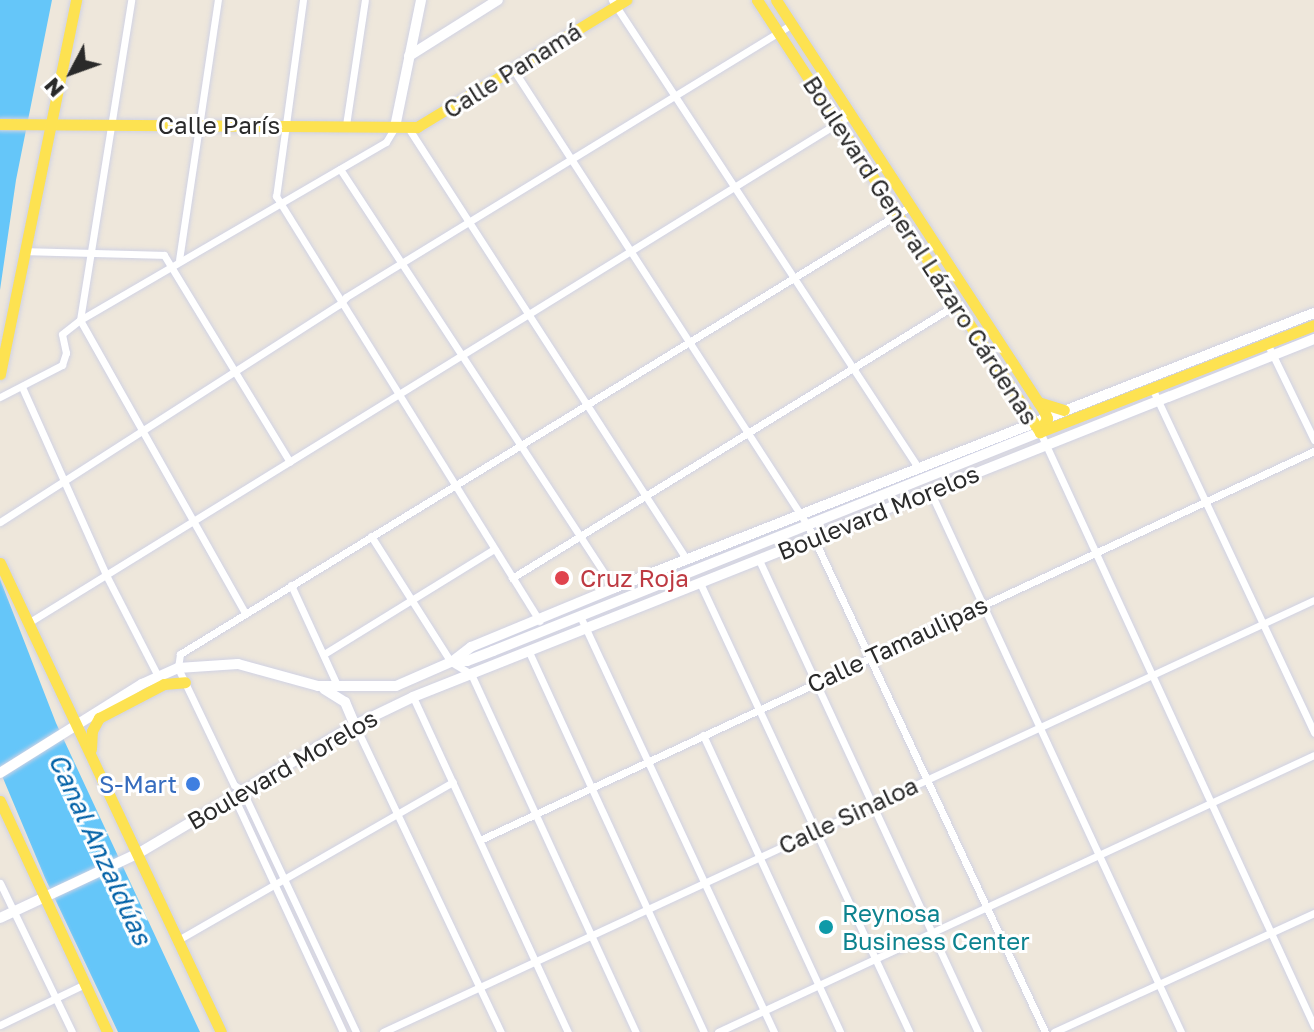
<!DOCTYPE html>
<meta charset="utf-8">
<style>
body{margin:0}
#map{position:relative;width:1314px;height:1032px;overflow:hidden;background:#eee7db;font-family:"Golos Text",sans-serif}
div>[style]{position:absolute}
.water>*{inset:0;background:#65c6f9}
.roads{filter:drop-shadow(0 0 2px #d0d2e4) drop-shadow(0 0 2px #d0d2e4)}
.street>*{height:7px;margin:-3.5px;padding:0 3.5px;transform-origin:3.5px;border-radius:3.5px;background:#fff}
.secondary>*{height:10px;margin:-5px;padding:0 5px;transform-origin:5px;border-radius:5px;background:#fff}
.primary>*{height:11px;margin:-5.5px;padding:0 5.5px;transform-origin:5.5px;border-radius:5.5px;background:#fde251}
.dots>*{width:22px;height:22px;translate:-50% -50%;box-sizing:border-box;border:4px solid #fff;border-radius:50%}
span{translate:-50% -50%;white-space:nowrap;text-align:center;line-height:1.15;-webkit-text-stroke:6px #fff;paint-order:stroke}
.street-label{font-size:24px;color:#2a2a2a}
.health-label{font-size:24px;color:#be3a42}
.left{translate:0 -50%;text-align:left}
.shop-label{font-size:24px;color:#366cbe}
.right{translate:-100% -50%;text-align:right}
.culture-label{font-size:24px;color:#0d838f}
.water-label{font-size:26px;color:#0261a7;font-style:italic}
.north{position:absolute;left:32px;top:32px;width:80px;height:80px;-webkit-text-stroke:6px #fff;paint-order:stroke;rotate:229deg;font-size:22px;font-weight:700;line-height:32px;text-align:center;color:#2a2a2a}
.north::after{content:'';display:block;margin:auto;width:28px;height:36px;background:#2a2a2a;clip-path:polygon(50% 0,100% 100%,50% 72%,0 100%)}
</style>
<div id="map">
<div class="water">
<div style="clip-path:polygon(0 0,52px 0,16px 180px,0 290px)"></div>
<div style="clip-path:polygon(0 579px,56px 723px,200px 1032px,118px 1032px,45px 878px,0 771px)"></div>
</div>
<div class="roads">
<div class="street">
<div style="left:303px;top:0;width:198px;rotate:97.8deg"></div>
<div style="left:276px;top:196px;width:500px;rotate:58.2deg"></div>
<div style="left:612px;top:0;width:557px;rotate:56.79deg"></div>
<div style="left:513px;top:69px;width:544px;rotate:57.16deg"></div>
<div style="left:808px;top:526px;width:559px;rotate:64.9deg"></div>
<div style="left:346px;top:125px;width:126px;rotate:-81.4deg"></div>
<div style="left:409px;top:129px;width:513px;rotate:57.18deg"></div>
<div style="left:340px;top:169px;width:501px;rotate:56.82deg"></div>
<div style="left:24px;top:251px;width:140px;rotate:1.6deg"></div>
<div style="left:164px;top:255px;width:242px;rotate:58.7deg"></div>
<div style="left:179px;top:260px;width:263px;rotate:-81.5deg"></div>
<div style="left:80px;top:320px;width:336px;rotate:60.6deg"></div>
<div style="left:80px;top:320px;width:324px;rotate:-80.9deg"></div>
<div style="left:1267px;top:343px;width:108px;rotate:64.1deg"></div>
<div style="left:22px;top:387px;width:206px;rotate:65.9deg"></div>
<div style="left:106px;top:575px;width:114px;rotate:62.8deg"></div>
<div style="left:1152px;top:388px;width:381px;rotate:64.8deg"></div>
<div style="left:0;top:397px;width:70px;rotate:-27.3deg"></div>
<div style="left:62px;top:365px;width:13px;rotate:-72deg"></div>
<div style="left:66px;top:353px;width:19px;rotate:-102deg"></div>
<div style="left:62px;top:334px;width:23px;rotate:-38deg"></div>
<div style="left:80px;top:320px;width:354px;rotate:-30.2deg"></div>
<div style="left:386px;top:142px;width:17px;rotate:-59deg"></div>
<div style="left:1040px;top:432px;width:654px;rotate:65.24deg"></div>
<div style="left:930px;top:491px;width:596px;rotate:65.11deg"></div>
<div style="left:0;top:522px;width:404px;rotate:-32.7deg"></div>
<div style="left:340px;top:304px;width:9px;rotate:-49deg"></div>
<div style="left:346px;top:297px;width:523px;rotate:-31.47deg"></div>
<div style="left:371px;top:536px;width:149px;rotate:57.6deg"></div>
<div style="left:451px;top:662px;width:23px;rotate:31deg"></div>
<div style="left:471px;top:674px;width:394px;rotate:65.3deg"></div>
<div style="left:759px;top:560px;width:520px;rotate:65.11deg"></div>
<div style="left:512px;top:578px;width:523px;rotate:-31.62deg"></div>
<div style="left:700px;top:583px;width:495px;rotate:65deg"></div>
<div style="left:291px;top:585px;width:112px;rotate:65.3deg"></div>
<div style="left:580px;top:616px;width:459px;rotate:65deg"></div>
<div style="left:28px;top:623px;width:967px;rotate:-31.69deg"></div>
<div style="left:529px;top:652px;width:418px;rotate:65.3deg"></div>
<div style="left:324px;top:654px;width:200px;rotate:-31.7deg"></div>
<div style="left:413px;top:697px;width:369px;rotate:65.2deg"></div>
<div style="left:355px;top:725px;width:340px;rotate:64.6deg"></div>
<div style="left:703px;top:735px;width:327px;rotate:65.2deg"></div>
<div style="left:233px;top:795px;width:261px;rotate:65.1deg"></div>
<div style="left:480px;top:840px;width:920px;rotate:-25.01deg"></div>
<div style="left:0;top:883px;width:165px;rotate:64.2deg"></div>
<div style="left:178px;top:940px;width:317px;rotate:-29.9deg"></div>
<div style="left:0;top:1025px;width:94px;rotate:-25.8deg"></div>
<div style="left:356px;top:1032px;width:268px;rotate:-115.2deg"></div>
<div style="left:242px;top:790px;width:9px;rotate:-148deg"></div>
<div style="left:234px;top:785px;width:130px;rotate:-115.6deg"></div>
<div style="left:178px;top:668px;width:14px;rotate:-82deg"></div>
<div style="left:180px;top:654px;width:857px;rotate:-31.5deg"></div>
<div style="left:383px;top:1032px;width:1026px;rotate:-24.89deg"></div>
<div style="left:718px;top:1032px;width:657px;rotate:-24.93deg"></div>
<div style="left:1054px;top:1032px;width:286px;rotate:-24.6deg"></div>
</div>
<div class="secondary">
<div style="left:409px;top:56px;width:105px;rotate:-32.2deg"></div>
<div style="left:395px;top:127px;width:130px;rotate:-78.4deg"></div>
<div style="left:453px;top:661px;width:23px;rotate:-38deg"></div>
<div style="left:471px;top:647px;width:155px;rotate:-22.4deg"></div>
<div style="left:614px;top:588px;width:752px;rotate:-21.45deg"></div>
<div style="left:324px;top:689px;width:25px;rotate:32deg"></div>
<div style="left:345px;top:702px;width:25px;rotate:67deg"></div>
<div style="left:0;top:773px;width:168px;rotate:-32.1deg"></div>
<div style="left:142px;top:684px;width:39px;rotate:-24deg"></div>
<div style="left:178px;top:668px;width:60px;rotate:-3.8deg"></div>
<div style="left:238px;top:664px;width:83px;rotate:15.4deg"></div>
<div style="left:318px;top:686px;width:78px"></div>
<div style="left:396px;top:686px;width:60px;rotate:-23.6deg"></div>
<div style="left:451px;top:662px;width:16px;rotate:-4deg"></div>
<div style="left:467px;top:661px;width:28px;rotate:-21deg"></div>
<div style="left:493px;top:651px;width:589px;rotate:-21.82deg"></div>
<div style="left:0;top:918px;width:153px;rotate:-25.1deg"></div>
<div style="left:139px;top:853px;width:251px;rotate:-30.7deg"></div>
<div style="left:355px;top:725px;width:64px;rotate:-25.8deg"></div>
<div style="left:413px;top:697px;width:970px;rotate:-21.67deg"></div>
</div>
<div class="primary">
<div style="left:757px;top:0;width:516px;rotate:56.77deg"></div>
<div style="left:776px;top:0;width:491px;rotate:56.9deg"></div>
<div style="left:1044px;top:411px;width:8px;rotate:67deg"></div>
<div style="left:1047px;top:418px;width:16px;rotate:117deg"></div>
<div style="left:0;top:124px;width:417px;rotate:0.4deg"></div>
<div style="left:417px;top:127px;width:245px;rotate:-31.3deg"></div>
<div style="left:0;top:374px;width:382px;rotate:-78.5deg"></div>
<div style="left:1038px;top:402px;width:27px;rotate:17deg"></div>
<div style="left:1040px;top:432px;width:294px;rotate:-21.3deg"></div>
<div style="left:0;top:563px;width:518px;rotate:64.77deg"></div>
<div style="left:91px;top:749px;width:18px;rotate:-87deg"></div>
<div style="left:92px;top:731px;width:15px;rotate:-62deg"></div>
<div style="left:99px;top:718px;width:73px;rotate:-27.6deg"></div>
<div style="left:164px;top:684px;width:21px;rotate:-5deg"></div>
<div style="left:0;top:801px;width:255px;rotate:65.1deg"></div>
</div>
</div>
<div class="dots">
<div style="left:562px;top:578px;background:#e0444e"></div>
<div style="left:193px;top:784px;background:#3f7fe0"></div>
<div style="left:826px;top:927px;background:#0f9aa8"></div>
</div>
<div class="street-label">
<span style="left:512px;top:70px;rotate:-32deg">Calle Panamá</span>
<span style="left:219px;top:125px">Calle París</span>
<span style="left:921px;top:250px;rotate:57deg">Boulevard General Lázaro Cárdenas</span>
<span style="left:878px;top:512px;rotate:-22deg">Boulevard Morelos</span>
<span style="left:897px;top:644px;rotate:-25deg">Calle Tamaulipas</span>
<span style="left:282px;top:769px;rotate:-30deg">Boulevard Morelos</span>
<span style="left:848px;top:815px;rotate:-25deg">Calle Sinaloa</span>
</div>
<div class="health-label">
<span class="left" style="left:580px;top:578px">Cruz Roja</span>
</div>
<div class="shop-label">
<span class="right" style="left:177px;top:784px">S-Mart</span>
</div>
<div class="culture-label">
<span class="left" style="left:842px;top:927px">Reynosa<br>Business Center</span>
</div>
<div class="water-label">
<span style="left:100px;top:849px;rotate:65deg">Canal Anzaldúas</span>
</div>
<div class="north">N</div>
</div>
